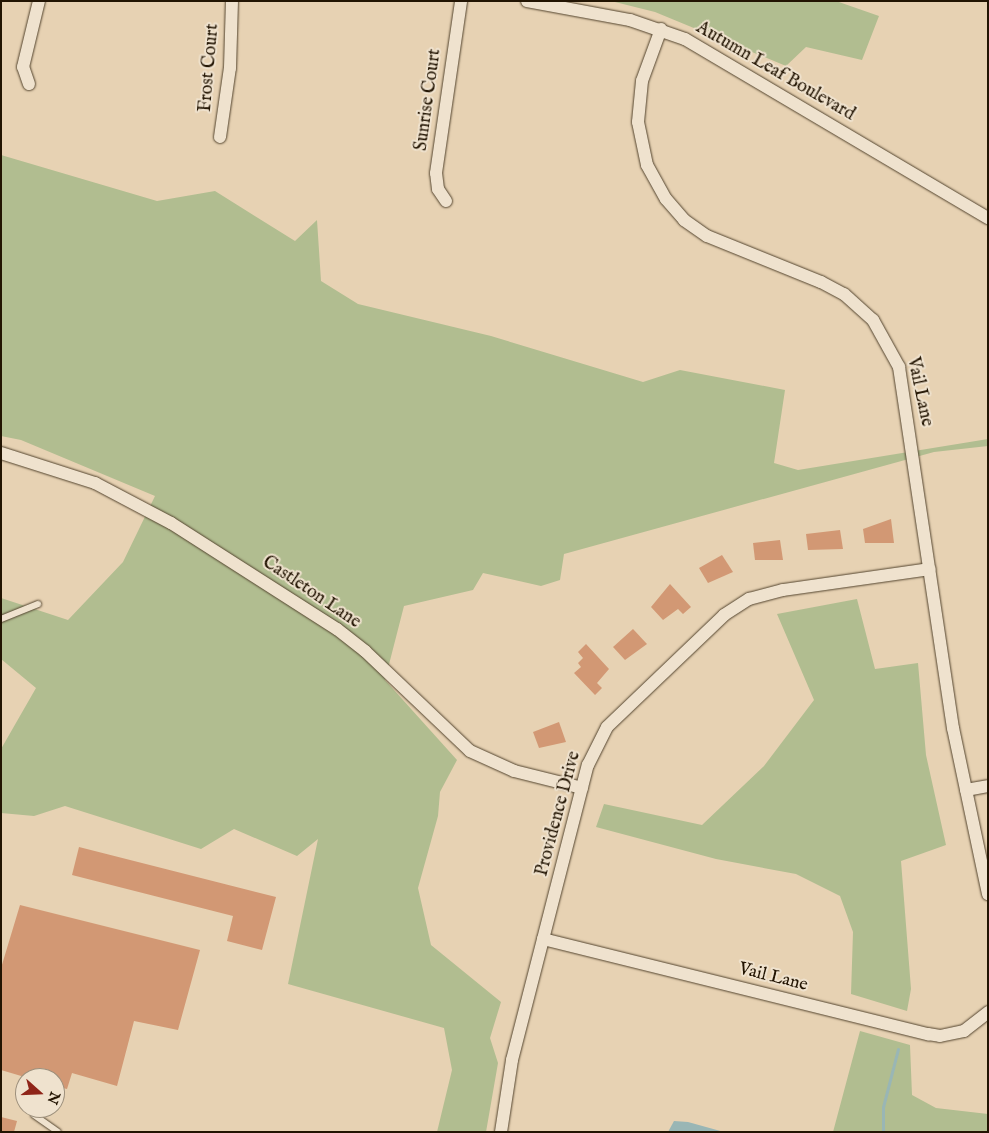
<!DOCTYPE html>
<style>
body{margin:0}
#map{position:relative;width:989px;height:1133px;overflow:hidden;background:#e7d2b3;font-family:"IM FELL English",serif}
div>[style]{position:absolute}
.green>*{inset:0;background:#b1bd90}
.water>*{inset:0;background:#99b6b5}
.stream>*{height:3px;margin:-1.5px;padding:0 1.5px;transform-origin:1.5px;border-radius:1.5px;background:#99b6b5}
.building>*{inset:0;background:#d29874}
.roads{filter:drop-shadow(0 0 1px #53442e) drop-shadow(0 0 1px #53442e)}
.lane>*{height:6px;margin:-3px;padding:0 3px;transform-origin:3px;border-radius:3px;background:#efe2ce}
.street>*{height:12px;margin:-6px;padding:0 6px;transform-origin:6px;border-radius:6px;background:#efe2ce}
span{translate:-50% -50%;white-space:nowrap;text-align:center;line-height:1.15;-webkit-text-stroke:4px #efe2ce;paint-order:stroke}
.street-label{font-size:18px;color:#221402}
.frame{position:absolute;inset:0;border:2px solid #221402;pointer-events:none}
.north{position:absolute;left:15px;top:1068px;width:50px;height:50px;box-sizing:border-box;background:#efe2ce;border:1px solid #9d907c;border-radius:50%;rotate:110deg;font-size:14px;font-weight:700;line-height:20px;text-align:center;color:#221402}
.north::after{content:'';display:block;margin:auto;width:18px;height:22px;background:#8f2418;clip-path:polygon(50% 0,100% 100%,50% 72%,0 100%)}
</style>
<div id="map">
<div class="green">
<div style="clip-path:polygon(611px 1px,836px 1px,879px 16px,862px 60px,806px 47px,786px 66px,655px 12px)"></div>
<div style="clip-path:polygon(1px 155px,157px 201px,215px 191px,295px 241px,317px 220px,321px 281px,358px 304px,491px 336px,643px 382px,680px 370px,785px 390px,774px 463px,798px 470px,988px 439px,988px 446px,934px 452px,564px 554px,560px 580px,541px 586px,483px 573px,473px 590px,404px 606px,385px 680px,457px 760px,440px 792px,438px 816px,418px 888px,431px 945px,501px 1002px,490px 1038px,498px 1063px,486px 1132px,437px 1132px,452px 1070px,444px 1028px,288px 984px,318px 839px,297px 856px,234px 829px,201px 849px,65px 806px,34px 816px,1px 813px,1px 749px,36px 688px,1px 659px,1px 598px,68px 620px,123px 562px,155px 496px,21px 440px,1px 436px)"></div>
<div style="clip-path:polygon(857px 599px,875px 669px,918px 663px,926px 755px,946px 845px,901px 861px,911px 989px,907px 1011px,851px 994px,853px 932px,840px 896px,796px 874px,716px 859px,596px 827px,604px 804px,702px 825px,764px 766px,814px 700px,777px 614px)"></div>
<div style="clip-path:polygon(860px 1031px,910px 1045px,912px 1095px,936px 1108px,988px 1114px,988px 1132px,833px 1132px)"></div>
</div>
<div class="water">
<div style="clip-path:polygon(674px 1121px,688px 1122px,724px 1132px,668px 1132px)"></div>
</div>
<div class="stream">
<div style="left:883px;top:1132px;width:25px;rotate:-90deg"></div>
<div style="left:883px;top:1107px;width:60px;rotate:-75.5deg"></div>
</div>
<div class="building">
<div style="clip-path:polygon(891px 519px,894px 543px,865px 543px,863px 529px)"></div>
<div style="clip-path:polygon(840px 530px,843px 549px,808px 550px,806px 534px)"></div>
<div style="clip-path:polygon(780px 540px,783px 560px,755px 560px,753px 543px)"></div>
<div style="clip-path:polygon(722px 555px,733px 572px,708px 583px,699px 568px)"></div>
<div style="clip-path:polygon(670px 584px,691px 607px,683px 614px,678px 609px,663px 620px,651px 607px)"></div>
<div style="clip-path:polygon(633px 629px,647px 644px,625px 660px,613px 647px)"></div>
<div style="clip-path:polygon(586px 644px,609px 669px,597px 683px,602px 688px,595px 695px,574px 673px,581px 667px,578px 663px,583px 658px,578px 652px)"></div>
<div style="clip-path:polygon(559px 722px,566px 742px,539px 748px,533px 732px)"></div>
<div style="clip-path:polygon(79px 847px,276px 897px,262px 950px,227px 941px,233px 916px,72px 875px)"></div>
<div style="clip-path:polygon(20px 905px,200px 950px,178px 1030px,134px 1021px,117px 1086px,72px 1073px,67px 1089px,55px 1086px,55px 1078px,28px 1078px,1px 1070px,1px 968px)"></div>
<div style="clip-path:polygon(1px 1117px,17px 1121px,14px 1132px,1px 1132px)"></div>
</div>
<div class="roads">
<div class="lane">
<div style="left:1px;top:619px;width:40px;rotate:-22deg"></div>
<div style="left:34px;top:1115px;width:29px;rotate:35deg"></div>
</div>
<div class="street">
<div style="left:527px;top:1px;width:105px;rotate:10.5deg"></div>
<div style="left:630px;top:20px;width:58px;rotate:19.1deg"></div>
<div style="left:685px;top:39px;width:352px;rotate:30.6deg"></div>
<div style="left:661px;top:29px;width:55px;rotate:110.1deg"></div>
<div style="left:642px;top:81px;width:41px;rotate:95.6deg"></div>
<div style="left:638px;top:122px;width:44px;rotate:78.2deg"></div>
<div style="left:647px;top:165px;width:39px;rotate:61deg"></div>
<div style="left:666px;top:199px;width:28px;rotate:49deg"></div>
<div style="left:684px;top:220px;width:28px;rotate:35deg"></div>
<div style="left:707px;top:236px;width:123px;rotate:22deg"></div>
<div style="left:821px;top:282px;width:26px;rotate:28deg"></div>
<div style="left:844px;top:294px;width:39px;rotate:42deg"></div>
<div style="left:873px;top:320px;width:54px;rotate:61deg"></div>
<div style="left:899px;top:367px;width:365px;rotate:81.5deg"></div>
<div style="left:953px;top:728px;width:170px;rotate:78.1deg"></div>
<div style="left:29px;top:84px;width:18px;rotate:-109deg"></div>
<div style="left:23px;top:67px;width:68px;rotate:-76.4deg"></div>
<div style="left:220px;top:137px;width:70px;rotate:-81.8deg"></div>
<div style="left:230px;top:68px;width:67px;rotate:-88.3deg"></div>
<div style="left:446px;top:201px;width:14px;rotate:-124deg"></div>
<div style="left:438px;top:189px;width:16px;rotate:-97deg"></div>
<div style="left:436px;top:173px;width:174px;rotate:-81.7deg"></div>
<div style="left:1px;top:453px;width:99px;rotate:17.7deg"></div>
<div style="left:95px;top:483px;width:86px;rotate:27.8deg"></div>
<div style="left:171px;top:523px;width:197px;rotate:32.6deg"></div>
<div style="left:337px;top:629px;width:36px;rotate:38deg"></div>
<div style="left:365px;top:651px;width:145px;rotate:43.6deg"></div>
<div style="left:470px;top:751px;width:48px;rotate:24.4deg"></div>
<div style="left:514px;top:771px;width:70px;rotate:14deg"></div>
<div style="left:966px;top:790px;width:22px;rotate:-10deg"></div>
<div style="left:543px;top:939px;width:397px;rotate:13.9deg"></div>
<div style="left:928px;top:1034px;width:12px;rotate:9deg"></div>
<div style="left:940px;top:1036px;width:25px;rotate:-12deg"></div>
<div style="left:964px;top:1031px;width:31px;rotate:-38deg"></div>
<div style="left:501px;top:1132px;width:73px;rotate:-81.3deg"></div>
<div style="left:512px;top:1060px;width:305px;rotate:-75.6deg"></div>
<div style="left:588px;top:765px;width:42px;rotate:-63.4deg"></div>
<div style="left:607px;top:727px;width:162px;rotate:-43.7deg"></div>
<div style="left:724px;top:615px;width:30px;rotate:-33deg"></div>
<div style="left:749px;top:599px;width:35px;rotate:-15deg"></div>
<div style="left:783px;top:590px;width:148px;rotate:-8.1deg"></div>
</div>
</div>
<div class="street-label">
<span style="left:210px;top:68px;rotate:-85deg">Frost Court</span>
<span style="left:775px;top:72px;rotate:30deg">Autumn Leaf Boulevard</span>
<span style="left:429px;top:100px;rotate:-82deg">Sunrise Court</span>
<span style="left:919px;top:392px;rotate:78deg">Vail Lane</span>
<span style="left:311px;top:593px;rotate:34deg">Castleton Lane</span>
<span style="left:559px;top:814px;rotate:-75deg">Providence Drive</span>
<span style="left:773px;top:978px;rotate:14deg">Vail Lane</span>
</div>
<div class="frame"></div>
<div class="north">N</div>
</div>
